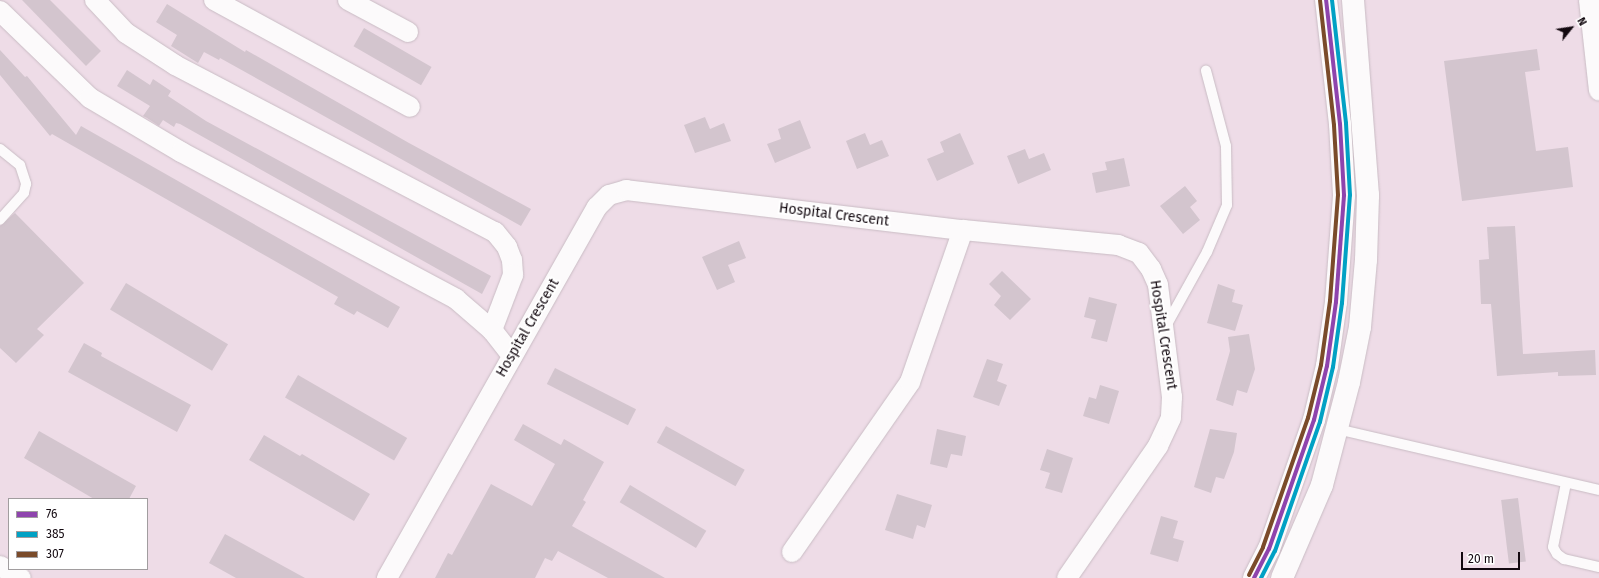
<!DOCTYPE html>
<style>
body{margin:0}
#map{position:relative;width:1599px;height:578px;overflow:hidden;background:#eedce7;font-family:"Fira Sans",sans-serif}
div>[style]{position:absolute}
.building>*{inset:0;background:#d3c5ce;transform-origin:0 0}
.roads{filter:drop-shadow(0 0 1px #c9bcc4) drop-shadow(0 0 1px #c9bcc4)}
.lane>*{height:10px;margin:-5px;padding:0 5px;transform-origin:5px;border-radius:5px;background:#fcfafb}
.street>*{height:20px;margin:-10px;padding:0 10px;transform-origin:10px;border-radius:10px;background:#fcfafb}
.primary>*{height:22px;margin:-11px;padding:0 11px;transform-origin:11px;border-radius:11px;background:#fcfafb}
.bus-1>*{height:4px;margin:-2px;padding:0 2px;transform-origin:2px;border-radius:2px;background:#8e44ad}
.bus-2>*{height:4px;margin:-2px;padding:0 2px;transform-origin:2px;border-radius:2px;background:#01a1c4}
.bus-3>*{height:4px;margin:-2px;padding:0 2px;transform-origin:2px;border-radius:2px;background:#7a4b2a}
span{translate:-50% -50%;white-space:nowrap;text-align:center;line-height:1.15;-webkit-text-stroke:4px #fff;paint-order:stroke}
.street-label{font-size:14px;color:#130910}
.legend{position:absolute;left:8px;top:498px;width:140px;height:72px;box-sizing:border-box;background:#fff;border:1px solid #a19d9f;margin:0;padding:5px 7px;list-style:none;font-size:12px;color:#130910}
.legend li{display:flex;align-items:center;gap:8px;height:20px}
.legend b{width:20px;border:1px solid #a19d9f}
.north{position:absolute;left:1551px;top:8px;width:40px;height:40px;-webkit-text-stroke:3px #fff;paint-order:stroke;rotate:60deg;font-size:11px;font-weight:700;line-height:16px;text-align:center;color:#130910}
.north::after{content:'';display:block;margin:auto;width:14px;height:18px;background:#130910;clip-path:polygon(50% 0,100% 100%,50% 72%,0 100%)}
.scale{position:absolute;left:1461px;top:552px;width:59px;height:18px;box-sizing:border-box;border:2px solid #130910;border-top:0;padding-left:5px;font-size:12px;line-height:14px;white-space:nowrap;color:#130910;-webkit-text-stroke:3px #fff;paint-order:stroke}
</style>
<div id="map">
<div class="building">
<div style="clip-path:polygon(22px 0,50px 0,101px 51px,86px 66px)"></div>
<div style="clip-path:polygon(167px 4px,245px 52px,246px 50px,409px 143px,531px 209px,521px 226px,220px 58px,219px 60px,204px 52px,198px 63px,171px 46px,177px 35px,156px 22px)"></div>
<div style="left:364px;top:28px;width:78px;height:21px;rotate:30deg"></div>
<div style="clip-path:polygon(1537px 49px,1540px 70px,1525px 72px,1536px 151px,1568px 147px,1573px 187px,1462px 201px,1444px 61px)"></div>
<div style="clip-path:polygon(0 50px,25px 77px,27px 76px,76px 135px,81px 126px,400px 307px,388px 328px,357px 311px,354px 315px,334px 304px,338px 297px,52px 134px,50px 136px,0 75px)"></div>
<div style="clip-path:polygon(127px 70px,150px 85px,153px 79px,171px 91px,168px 96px,206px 121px,491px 276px,482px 294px,180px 124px,176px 123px,174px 127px,163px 120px,159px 126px,147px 118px,143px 116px,150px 106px,117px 86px)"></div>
<div style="clip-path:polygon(705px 117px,710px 129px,724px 123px,731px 141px,695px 153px,684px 125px)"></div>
<div style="clip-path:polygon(800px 120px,811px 148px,775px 163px,767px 144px,781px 139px,778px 129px)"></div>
<div style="clip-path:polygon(865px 133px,870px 145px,882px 140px,889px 156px,857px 169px,846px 141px)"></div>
<div style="clip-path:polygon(960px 133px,974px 164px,937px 181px,927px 159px,944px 152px,940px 142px)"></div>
<div style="clip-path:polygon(1025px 149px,1029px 159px,1044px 153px,1051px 170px,1018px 184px,1007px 156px)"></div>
<div style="clip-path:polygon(1124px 158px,1130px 186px,1096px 193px,1092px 173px,1107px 170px,1105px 162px)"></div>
<div style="clip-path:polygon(1185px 186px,1197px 201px,1190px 207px,1200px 220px,1183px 234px,1160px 206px)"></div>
<div style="clip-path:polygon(15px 213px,84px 283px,37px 329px,44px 335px,16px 363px,0 348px,0 226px)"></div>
<div style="clip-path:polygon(1515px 226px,1523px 354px,1595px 350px,1596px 375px,1558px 376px,1558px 372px,1497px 376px,1491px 304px,1481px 304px,1479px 260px,1489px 259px,1487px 227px)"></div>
<div style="clip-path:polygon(739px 241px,746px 258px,728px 265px,735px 282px,717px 290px,702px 257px)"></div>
<div style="clip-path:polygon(1002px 271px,1031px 299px,1010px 320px,994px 305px,1001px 296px,989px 284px)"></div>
<div style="left:126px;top:283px;width:119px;height:31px;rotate:31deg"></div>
<div style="clip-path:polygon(1218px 284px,1235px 290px,1232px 302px,1243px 305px,1235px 331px,1207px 323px)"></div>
<div style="clip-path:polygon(1089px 297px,1117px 304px,1107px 342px,1091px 338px,1096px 320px,1084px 317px)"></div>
<div style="clip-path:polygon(1249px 334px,1255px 369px,1247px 393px,1237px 390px,1233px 406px,1216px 400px,1230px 351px,1228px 337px)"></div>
<div style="clip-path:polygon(84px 343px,102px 353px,101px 356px,191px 405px,177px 432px,68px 372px)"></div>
<div style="clip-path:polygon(987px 359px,1003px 364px,997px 381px,1007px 385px,999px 406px,973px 397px)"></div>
<div style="left:555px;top:368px;width:91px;height:18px;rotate:27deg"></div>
<div style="left:298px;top:375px;width:126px;height:26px;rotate:30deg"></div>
<div style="clip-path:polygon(1100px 385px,1119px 391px,1109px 424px,1083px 416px,1089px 397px,1096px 399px)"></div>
<div style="clip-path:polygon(523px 424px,561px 445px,564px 439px,604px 462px,583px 500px,586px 502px,572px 526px,665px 578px,608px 578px,558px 551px,552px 561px,545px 558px,535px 578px,435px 578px,448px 553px,452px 555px,491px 484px,532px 506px,555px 464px,514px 440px)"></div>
<div style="left:666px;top:426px;width:90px;height:19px;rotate:29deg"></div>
<div style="clip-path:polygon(937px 429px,966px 436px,962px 456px,951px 454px,947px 468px,930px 464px)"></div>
<div style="clip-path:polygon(1210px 429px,1237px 433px,1234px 452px,1224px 479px,1216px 477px,1211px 493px,1194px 487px)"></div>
<div style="clip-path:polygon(39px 431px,136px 486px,129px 499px,94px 499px,24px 458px)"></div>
<div style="clip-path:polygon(264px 435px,300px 456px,302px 454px,370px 494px,354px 521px,249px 460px)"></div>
<div style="clip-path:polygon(1047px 449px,1073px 458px,1062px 493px,1045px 488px,1050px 473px,1040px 470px)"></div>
<div style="left:630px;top:485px;width:89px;height:20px;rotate:31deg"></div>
<div style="clip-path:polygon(897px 494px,932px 505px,925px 528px,917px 525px,913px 539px,885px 530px)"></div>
<div style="left:1518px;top:498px;width:64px;height:17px;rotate:83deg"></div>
<div style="clip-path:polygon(1161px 516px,1178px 521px,1173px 538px,1184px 541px,1178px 562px,1150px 554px)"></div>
<div style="clip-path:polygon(225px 534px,305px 578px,236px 578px,209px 563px)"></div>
</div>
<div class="roads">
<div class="lane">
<div style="left:0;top:149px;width:26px;rotate:39deg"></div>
<div style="left:20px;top:165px;width:20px;rotate:72deg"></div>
<div style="left:26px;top:184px;width:9px;rotate:103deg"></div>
<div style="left:24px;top:193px;width:36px;rotate:132deg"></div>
<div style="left:1166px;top:326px;width:85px;rotate:-61deg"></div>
<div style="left:1207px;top:252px;width:51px;rotate:-66.9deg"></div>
<div style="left:1227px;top:205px;width:59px;rotate:-91deg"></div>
<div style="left:1226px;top:146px;width:78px;rotate:-104.9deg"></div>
<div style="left:1337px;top:429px;width:269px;rotate:13.1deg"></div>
<div style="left:1566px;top:483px;width:65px;rotate:101.5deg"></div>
<div style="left:1553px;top:547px;width:8px;rotate:60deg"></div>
<div style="left:1557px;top:554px;width:9px;rotate:36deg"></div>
<div style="left:1564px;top:559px;width:36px;rotate:13deg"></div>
</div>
<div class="street">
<div style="left:95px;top:0;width:45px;rotate:46.8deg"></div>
<div style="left:126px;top:33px;width:59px;rotate:33.1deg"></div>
<div style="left:175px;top:65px;width:361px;rotate:27.6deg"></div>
<div style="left:495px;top:232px;width:19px;rotate:51deg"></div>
<div style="left:507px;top:247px;width:14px;rotate:69deg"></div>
<div style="left:512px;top:260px;width:15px;rotate:86deg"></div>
<div style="left:513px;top:275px;width:59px;rotate:110.9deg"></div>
<div style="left:214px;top:0;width:223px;rotate:28.6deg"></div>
<div style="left:348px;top:0;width:68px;rotate:28.1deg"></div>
<div style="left:1589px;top:0;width:91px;rotate:83.7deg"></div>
<div style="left:0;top:11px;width:125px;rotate:44deg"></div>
<div style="left:90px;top:98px;width:106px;rotate:30.7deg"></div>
<div style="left:181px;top:152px;width:312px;rotate:28.1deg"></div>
<div style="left:456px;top:299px;width:48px;rotate:40.7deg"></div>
<div style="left:492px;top:330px;width:33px;rotate:52deg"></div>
<div style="left:792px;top:552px;width:207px;rotate:-55.2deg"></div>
<div style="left:910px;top:382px;width:161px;rotate:-70.8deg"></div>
<div style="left:0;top:566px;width:24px;rotate:30deg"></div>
<div style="left:387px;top:578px;width:426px;rotate:-60.5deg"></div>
<div style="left:597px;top:207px;width:17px;rotate:-45deg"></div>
<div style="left:609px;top:195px;width:18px;rotate:-16deg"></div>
<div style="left:626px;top:190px;width:339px;rotate:6.8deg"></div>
<div style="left:963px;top:230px;width:156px;rotate:5.5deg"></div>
<div style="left:1118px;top:245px;width:22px;rotate:21deg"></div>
<div style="left:1139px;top:253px;width:20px;rotate:53deg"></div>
<div style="left:1151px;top:269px;width:17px;rotate:66deg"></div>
<div style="left:1158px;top:285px;width:113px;rotate:82.9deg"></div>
<div style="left:1172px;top:397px;width:21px;rotate:93deg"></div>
<div style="left:1171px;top:418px;width:31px;rotate:115deg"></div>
<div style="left:1158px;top:446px;width:160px;rotate:124.6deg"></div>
</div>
<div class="primary">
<div style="left:1254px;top:578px;width:33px;rotate:-63deg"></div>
<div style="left:1269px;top:549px;width:137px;rotate:-70.8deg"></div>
<div style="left:1314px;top:420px;width:56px;rotate:-76.5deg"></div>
<div style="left:1327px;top:366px;width:65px;rotate:-82deg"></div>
<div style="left:1336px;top:302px;width:107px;rotate:-85.7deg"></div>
<div style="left:1344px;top:195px;width:71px;rotate:-93.2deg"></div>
<div style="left:1340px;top:124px;width:125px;rotate:-96.4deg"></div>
<div style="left:1282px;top:578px;width:101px;rotate:-66.7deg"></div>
<div style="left:1322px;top:485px;width:106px;rotate:-75.3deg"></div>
<div style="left:1349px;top:382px;width:56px;rotate:-78.7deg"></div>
<div style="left:1360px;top:327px;width:67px;rotate:-84.9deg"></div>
<div style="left:1366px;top:260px;width:65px;rotate:-88.2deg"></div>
<div style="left:1368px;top:195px;width:196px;rotate:-94.4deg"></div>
</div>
</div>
<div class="bus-1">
<div style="left:1254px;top:578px;width:33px;rotate:-63deg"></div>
<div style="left:1269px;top:549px;width:137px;rotate:-70.8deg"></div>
<div style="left:1314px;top:420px;width:56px;rotate:-76.5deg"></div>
<div style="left:1327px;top:366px;width:65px;rotate:-82deg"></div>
<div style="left:1336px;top:302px;width:107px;rotate:-85.7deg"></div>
<div style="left:1344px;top:195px;width:71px;rotate:-93.2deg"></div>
<div style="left:1340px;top:124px;width:125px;rotate:-96.4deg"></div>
</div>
<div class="bus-2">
<div style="left:1261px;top:578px;width:30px;rotate:-63deg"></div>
<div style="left:1275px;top:551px;width:137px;rotate:-70.8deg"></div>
<div style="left:1320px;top:422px;width:57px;rotate:-76.7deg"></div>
<div style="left:1333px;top:367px;width:65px;rotate:-82deg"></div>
<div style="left:1342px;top:303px;width:108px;rotate:-85.8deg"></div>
<div style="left:1350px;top:195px;width:72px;rotate:-93.2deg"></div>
<div style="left:1346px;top:123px;width:124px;rotate:-96.5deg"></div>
</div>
<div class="bus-3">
<div style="left:1249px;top:575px;width:31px;rotate:-63deg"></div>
<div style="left:1263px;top:547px;width:137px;rotate:-70.8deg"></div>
<div style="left:1308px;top:418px;width:55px;rotate:-76.2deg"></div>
<div style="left:1321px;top:365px;width:65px;rotate:-82deg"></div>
<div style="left:1330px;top:301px;width:106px;rotate:-85.7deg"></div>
<div style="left:1338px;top:195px;width:70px;rotate:-93.3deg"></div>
<div style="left:1334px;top:125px;width:125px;rotate:-96.4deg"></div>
</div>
<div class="street-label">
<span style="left:834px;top:215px;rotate:7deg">Hospital Crescent</span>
<span style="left:528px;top:328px;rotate:-60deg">Hospital Crescent</span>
<span style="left:1163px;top:335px;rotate:81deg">Hospital Crescent</span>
</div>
<ul class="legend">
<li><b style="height:5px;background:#8e44ad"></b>76</li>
<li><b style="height:5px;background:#01a1c4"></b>385</li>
<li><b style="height:5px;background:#7a4b2a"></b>307</li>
</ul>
<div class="north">N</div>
<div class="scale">20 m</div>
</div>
